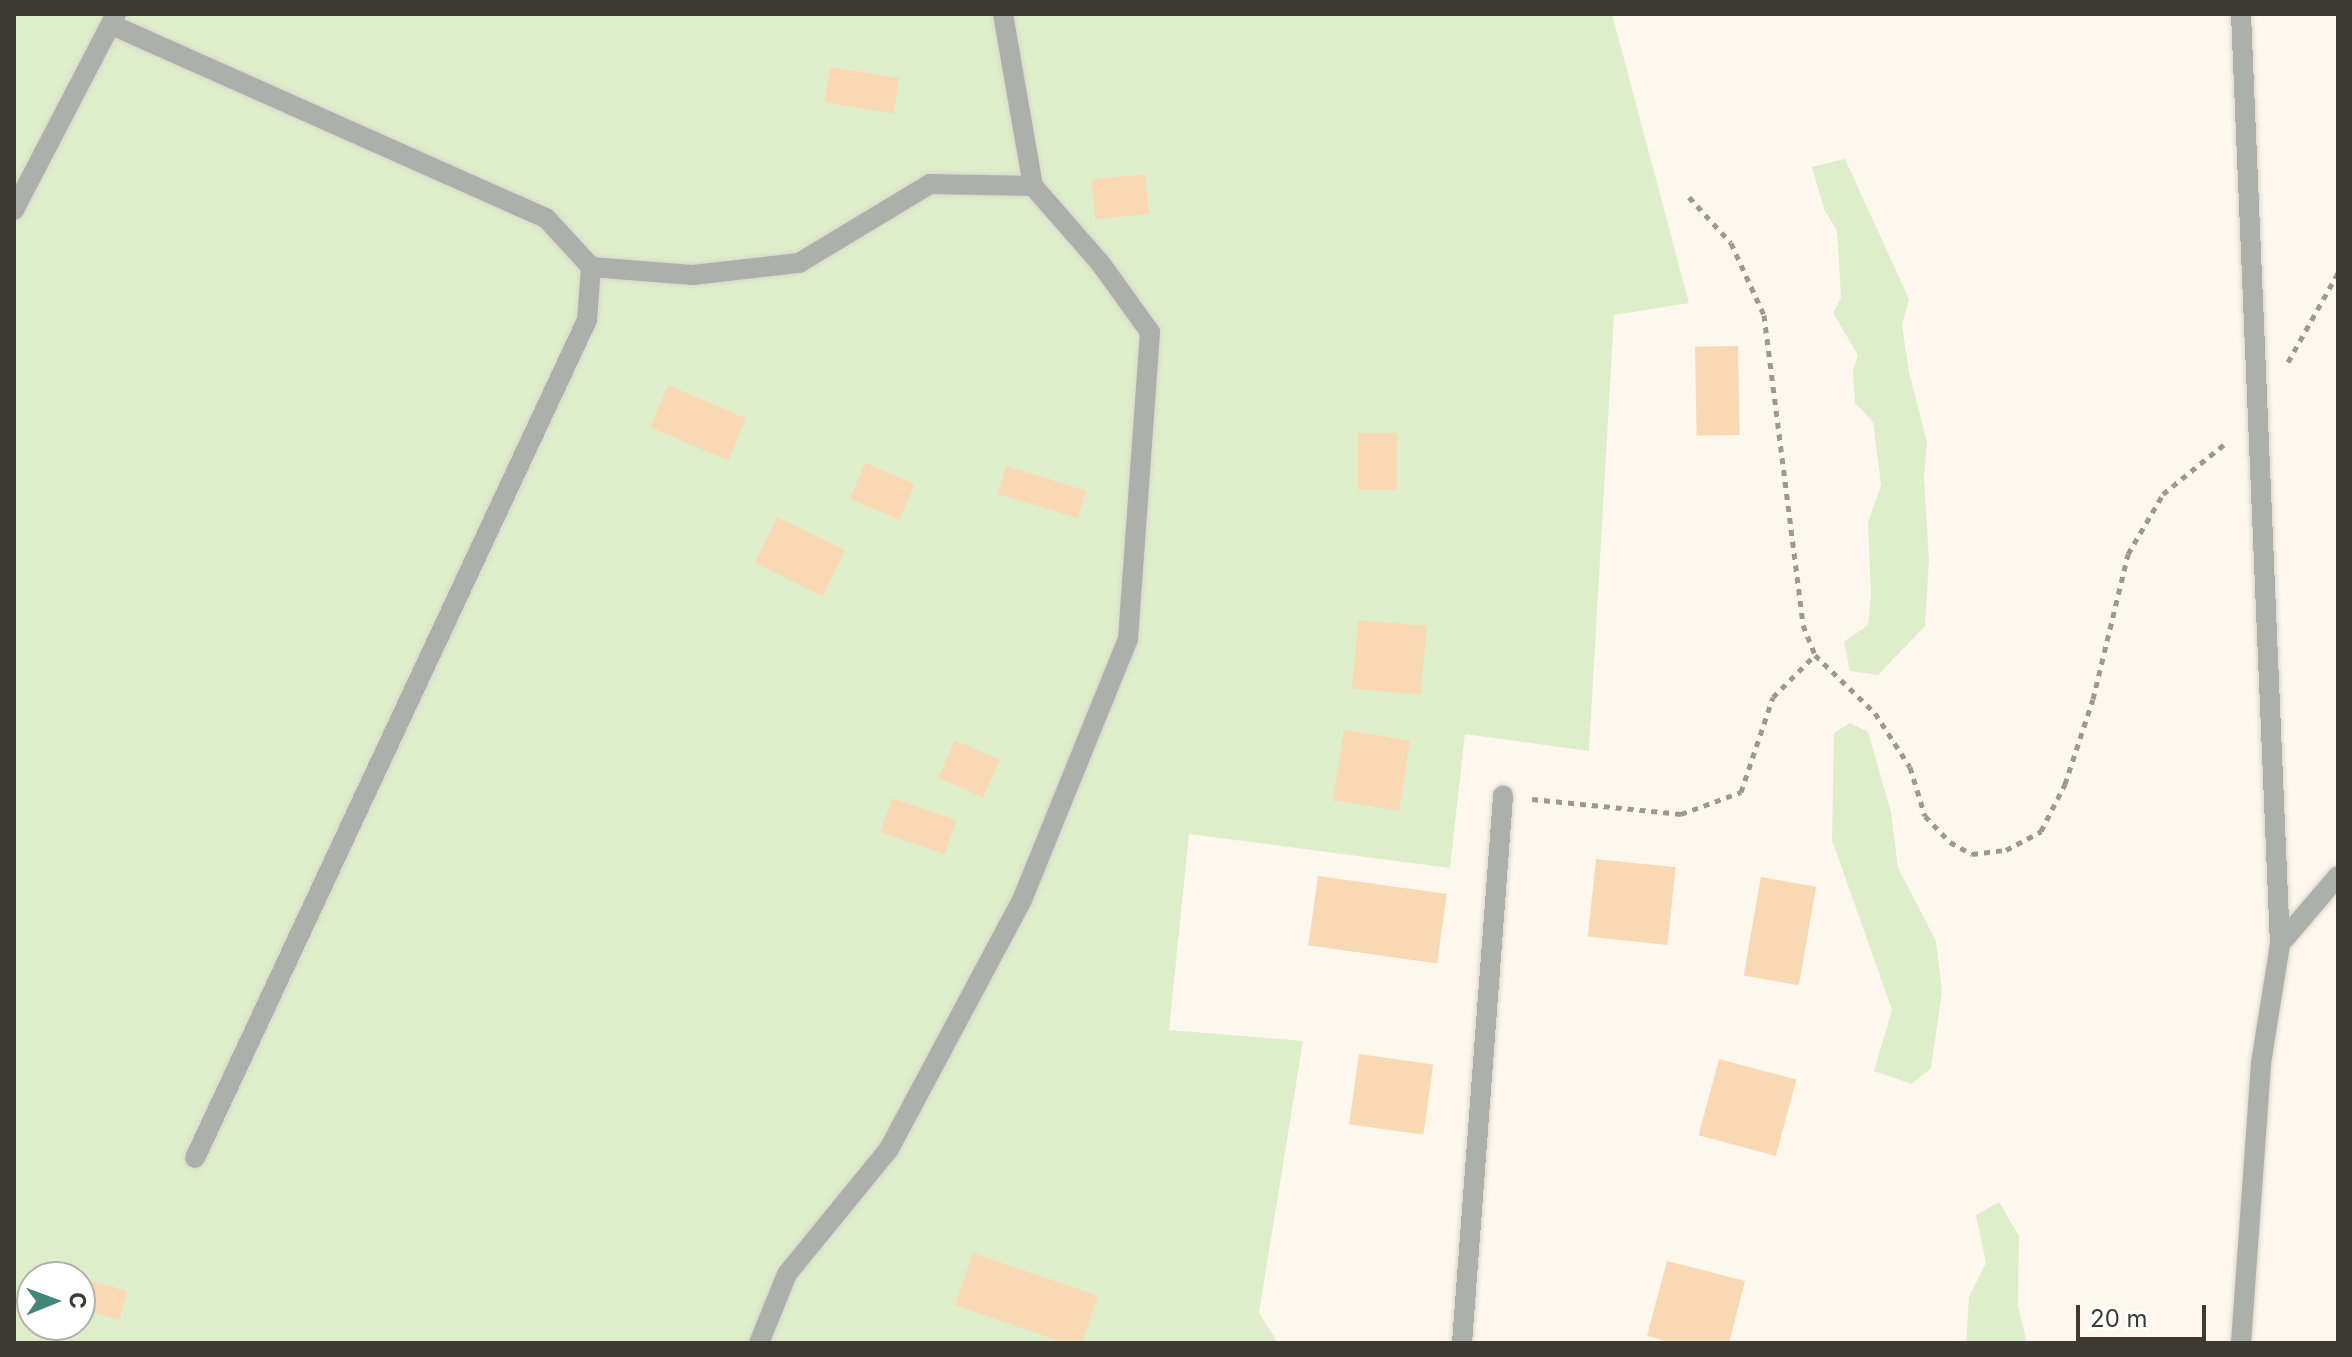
<!DOCTYPE html>
<meta charset="utf-8">
<style>
body{margin:0}
#map{position:relative;width:2352px;height:1357px;overflow:hidden;background:#fef7ee;font-family:Inter,sans-serif}
div>[style]{position:absolute}
.green>*{inset:0;background:#deeeca}
.building>*{inset:0;background:#f9d9b3;transform-origin:0 0}
.path>*{height:5px;margin-top:-2.5px;transform-origin:0;background:repeating-linear-gradient(90deg,#9e9891 0 6px,transparent 0 12px)}
.roads{filter:drop-shadow(0 0 2px #dbd5cc) drop-shadow(0 0 2px #dbd5cc)}
.service>*{height:20px;margin:-10px;padding:0 10px;transform-origin:10px;border-radius:10px;background:#adb0aa}
.minor>*{height:20px;margin:-10px;padding:0 10px;transform-origin:10px;border-radius:10px;background:#adb0aa}
span{translate:-50% -50%;white-space:nowrap;text-align:center;line-height:1.15;-webkit-text-stroke:8px #fff;paint-order:stroke}
.frame{position:absolute;inset:0;border:16px solid #3d3933;pointer-events:none}
.north{position:absolute;left:16px;top:1261px;width:80px;height:80px;box-sizing:border-box;background:#fff;border:2px solid #b1b0ad;border-radius:50%;rotate:89deg;font-size:22px;font-weight:700;line-height:32px;text-align:center;color:#3d3933}
.north::after{content:'';display:block;margin:auto;width:28px;height:36px;background:#44877a;clip-path:polygon(50% 0,100% 100%,50% 72%,0 100%)}
.scale{position:absolute;left:2076px;top:1305px;width:130px;height:36px;box-sizing:border-box;border:4px solid #3d3933;border-top:0;padding-left:10px;font-size:24px;line-height:28px;white-space:nowrap;color:#3d3933;-webkit-text-stroke:6px #fff;paint-order:stroke}
</style>
<div id="map">
<div class="green">
<div style="clip-path:polygon(evenodd,14px 14px,1612px 14px,1689px 303px,1614px 315px,1589px 751px,1465px 734px,1450px 868px,1189px 834px,1169px 1030px,1303px 1041px,1259px 1313px,1278px 1343px,14px 1343px,14px 14px,32px 1277px,80px 1277px,80px 1325px,32px 1325px,32px 1277px)"></div>
<div style="clip-path:polygon(1845px 159px,1909px 299px,1902px 325px,1909px 372px,1927px 442px,1924px 477px,1929px 560px,1925px 626px,1878px 675px,1850px 671px,1844px 642px,1868px 625px,1871px 596px,1868px 523px,1881px 485px,1873px 422px,1855px 403px,1853px 370px,1858px 355px,1833px 313px,1841px 298px,1837px 231px,1824px 209px,1812px 167px)"></div>
<div style="clip-path:polygon(1850px 723px,1868px 732px,1891px 812px,1898px 868px,1936px 941px,1942px 992px,1931px 1068px,1912px 1084px,1874px 1071px,1892px 1010px,1832px 840px,1834px 733px)"></div>
<div style="clip-path:polygon(1999px 1202px,2019px 1236px,2018px 1307px,2027px 1343px,1966px 1343px,1969px 1297px,1986px 1263px,1976px 1215px)"></div>
</div>
<div class="building">
<div style="left:830px;top:67px;width:70px;height:36px;rotate:9deg"></div>
<div style="left:1145px;top:174px;width:40px;height:54px;rotate:84deg"></div>
<div style="left:1738px;top:346px;width:89px;height:43px;rotate:89deg"></div>
<div style="left:668px;top:385px;width:85px;height:46px;rotate:23deg"></div>
<div style="left:1358px;top:433px;width:39px;height:57px"></div>
<div style="left:865px;top:463px;width:54px;height:39px;rotate:23deg"></div>
<div style="left:1006px;top:466px;width:84px;height:29px;rotate:17deg"></div>
<div style="left:777px;top:517px;width:76px;height:51px;rotate:26deg"></div>
<div style="left:1358px;top:620px;width:69px;height:69px;rotate:5deg"></div>
<div style="left:1344px;top:730px;width:67px;height:71px;rotate:9deg"></div>
<div style="left:955px;top:740px;width:49px;height:41px;rotate:24deg"></div>
<div style="left:892px;top:798px;width:68px;height:36px;rotate:19deg"></div>
<div style="left:1596px;top:859px;width:80px;height:78px;rotate:6deg"></div>
<div style="left:1318px;top:876px;width:130px;height:70px;rotate:8deg"></div>
<div style="left:1761px;top:877px;width:56px;height:100px;rotate:10deg"></div>
<div style="left:1359px;top:1054px;width:75px;height:71px;rotate:8deg"></div>
<div style="left:1719px;top:1059px;width:80px;height:79px;rotate:15deg"></div>
<div style="clip-path:polygon(973px 1253px,1098px 1296px,1082px 1343px,1065px 1343px,955px 1305px)"></div>
<div style="clip-path:polygon(1667px 1261px,1745px 1281px,1729px 1343px,1673px 1343px,1647px 1336px)"></div>
<div style="clip-path:polygon(80px 1278px,127px 1291px,119px 1320px,80px 1309px)"></div>
</div>
<div class="path">
<div style="left:1689px;top:197px;width:62px;rotate:47.6deg"></div>
<div style="left:1731px;top:243px;width:79px;rotate:65.4deg"></div>
<div style="left:1764px;top:315px;width:312px;rotate:82.8deg"></div>
<div style="left:1803px;top:625px;width:32px;rotate:68deg"></div>
<div style="left:1815px;top:655px;width:83px;rotate:44deg"></div>
<div style="left:1875px;top:713px;width:64px;rotate:57.1deg"></div>
<div style="left:1910px;top:767px;width:51px;rotate:73deg"></div>
<div style="left:1925px;top:816px;width:36px;rotate:46deg"></div>
<div style="left:1950px;top:842px;width:25px;rotate:29deg"></div>
<div style="left:1972px;top:854px;width:34px;rotate:-7deg"></div>
<div style="left:2006px;top:850px;width:40px;rotate:-28deg"></div>
<div style="left:2041px;top:831px;width:53px;rotate:-62.9deg"></div>
<div style="left:2065px;top:784px;width:89px;rotate:-71.8deg"></div>
<div style="left:2093px;top:699px;width:149px;rotate:-76.4deg"></div>
<div style="left:2128px;top:554px;width:69px;rotate:-59.7deg"></div>
<div style="left:2163px;top:494px;width:82px;rotate:-39.1deg"></div>
<div style="left:2288px;top:362px;width:102px;rotate:-60.7deg"></div>
<div style="left:1532px;top:799px;width:150px;rotate:5.7deg"></div>
<div style="left:1681px;top:814px;width:64px;rotate:-20.1deg"></div>
<div style="left:1741px;top:792px;width:100px;rotate:-71.4deg"></div>
<div style="left:1773px;top:697px;width:59px;rotate:-45deg"></div>
</div>
<div class="roads">
<div class="service">
<div style="left:2241px;top:14px;width:931px;rotate:87.6deg"></div>
<div style="left:112px;top:25px;width:475px;rotate:24deg"></div>
<div style="left:546px;top:218px;width:67px;rotate:47.4deg"></div>
<div style="left:591px;top:267px;width:53px;rotate:94.3deg"></div>
<div style="left:587px;top:320px;width:925px;rotate:115.07deg"></div>
<div style="left:14px;top:210px;width:221px;rotate:-62.5deg"></div>
<div style="left:591px;top:267px;width:102px;rotate:4.5deg"></div>
<div style="left:693px;top:275px;width:107px;rotate:-6.5deg"></div>
<div style="left:799px;top:263px;width:153px;rotate:-31.1deg"></div>
<div style="left:930px;top:184px;width:103px;rotate:1.1deg"></div>
<div style="left:759px;top:1343px;width:74px;rotate:-67.9deg"></div>
<div style="left:787px;top:1274px;width:161px;rotate:-50.8deg"></div>
<div style="left:889px;top:1149px;width:282px;rotate:-61.9deg"></div>
<div style="left:1022px;top:900px;width:282px;rotate:-67.9deg"></div>
<div style="left:1128px;top:639px;width:308px;rotate:-85.9deg"></div>
<div style="left:1150px;top:332px;width:84px;rotate:-125.8deg"></div>
<div style="left:1101px;top:264px;width:103px;rotate:-131.1deg"></div>
<div style="left:1033px;top:186px;width:175px;rotate:-99.9deg"></div>
<div style="left:1462px;top:1343px;width:549px;rotate:-85.71deg"></div>
</div>
<div class="minor">
<div style="left:2241px;top:1343px;width:281px;rotate:-85.9deg"></div>
<div style="left:2261px;top:1063px;width:121px;rotate:-80.9deg"></div>
<div style="left:2280px;top:944px;width:89px;rotate:-49.5deg"></div>
</div>
</div>
<div class="frame"></div>
<div class="north">С</div>
<div class="scale">20 m</div>
</div>
